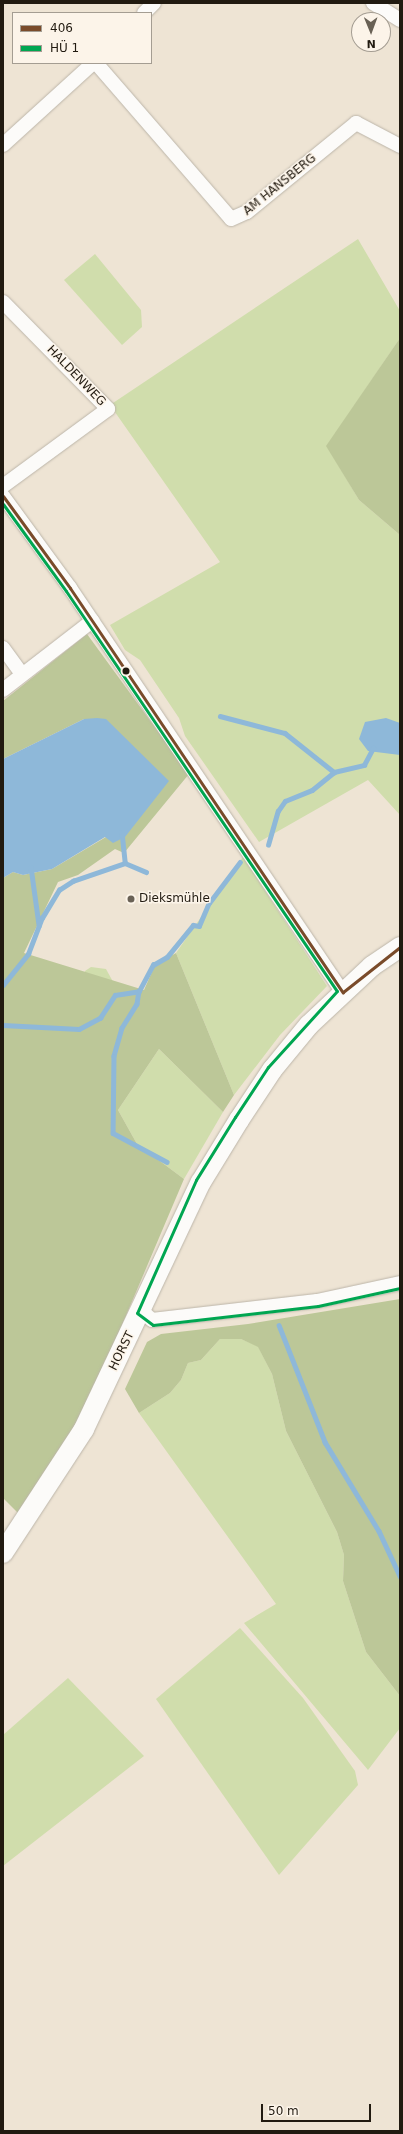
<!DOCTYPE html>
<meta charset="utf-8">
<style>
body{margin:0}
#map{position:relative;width:403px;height:2134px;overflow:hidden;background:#eee4d4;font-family:"DejaVu Sans",sans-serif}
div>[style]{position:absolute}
.green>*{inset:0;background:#d0ddac}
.forest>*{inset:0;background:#bcc798}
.water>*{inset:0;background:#8eb8d9}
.stream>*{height:4.5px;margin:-2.25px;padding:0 2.25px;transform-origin:2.25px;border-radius:2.25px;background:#8eb8d9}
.roads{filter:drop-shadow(0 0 1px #bcb5a9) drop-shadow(0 0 1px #bcb5a9)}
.street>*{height:14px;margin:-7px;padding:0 7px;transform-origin:7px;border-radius:7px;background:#fcfbf9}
.secondary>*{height:20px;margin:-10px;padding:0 10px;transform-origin:10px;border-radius:10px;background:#fcfbf9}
.bus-1>*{height:3px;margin:-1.5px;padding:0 1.5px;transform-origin:1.5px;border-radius:1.5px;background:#7a4b2a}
.bus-2>*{height:3px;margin:-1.5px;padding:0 1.5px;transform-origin:1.5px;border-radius:1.5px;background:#00a651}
.dots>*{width:11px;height:11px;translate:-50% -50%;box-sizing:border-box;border:2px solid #fcf4e9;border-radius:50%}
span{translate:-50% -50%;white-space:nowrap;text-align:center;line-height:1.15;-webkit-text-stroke:3px #fcf4e9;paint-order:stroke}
.street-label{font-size:12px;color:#211a10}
.poi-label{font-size:12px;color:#211a10}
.left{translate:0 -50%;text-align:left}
.frame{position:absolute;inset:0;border:4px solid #211a10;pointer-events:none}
.legend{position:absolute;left:12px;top:12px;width:140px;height:52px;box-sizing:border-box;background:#fcf4e9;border:1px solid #a49d92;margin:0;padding:5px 7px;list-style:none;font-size:12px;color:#211a10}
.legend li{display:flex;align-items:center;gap:8px;height:20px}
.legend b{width:20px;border:1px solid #a49d92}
.north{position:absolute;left:351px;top:12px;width:40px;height:40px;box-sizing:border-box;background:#fcf4e9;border:1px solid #a49d92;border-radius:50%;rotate:179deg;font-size:11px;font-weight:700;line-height:16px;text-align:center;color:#211a10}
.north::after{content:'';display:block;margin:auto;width:14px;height:18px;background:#696155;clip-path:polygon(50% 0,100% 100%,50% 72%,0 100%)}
.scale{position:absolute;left:261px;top:2104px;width:110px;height:18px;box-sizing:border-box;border:2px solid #211a10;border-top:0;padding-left:5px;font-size:12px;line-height:14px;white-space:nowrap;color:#211a10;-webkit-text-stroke:3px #fcf4e9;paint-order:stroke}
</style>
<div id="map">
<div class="green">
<div style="clip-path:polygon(358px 239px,400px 311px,400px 338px,327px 446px,359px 500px,400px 535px,400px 815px,368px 780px,259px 842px,185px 736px,179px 718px,140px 660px,125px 650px,110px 625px,220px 562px,110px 405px)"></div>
<div style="clip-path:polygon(95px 254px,141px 310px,142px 327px,122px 345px,64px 280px)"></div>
<div style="clip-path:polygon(243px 857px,327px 986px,280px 1035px,234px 1095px,176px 953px)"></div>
<div style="clip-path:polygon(91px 967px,106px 969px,117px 989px,82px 982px,85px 971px)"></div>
<div style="clip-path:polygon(159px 1049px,223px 1112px,184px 1179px,137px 1144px,118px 1110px)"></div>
<div style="clip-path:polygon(220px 1339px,241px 1339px,258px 1346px,272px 1374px,286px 1431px,337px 1532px,344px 1555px,343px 1581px,366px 1652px,400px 1696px,400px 1728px,368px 1770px,244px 1623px,276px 1604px,139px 1413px,170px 1393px,181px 1380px,188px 1363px,201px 1360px)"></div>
<div style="clip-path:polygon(240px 1628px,303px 1698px,355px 1771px,358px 1785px,279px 1875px,156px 1699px)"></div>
<div style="clip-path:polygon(68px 1678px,144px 1756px,3px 1866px,3px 1735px)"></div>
</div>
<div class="forest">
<div style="clip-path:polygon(400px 338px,400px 535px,359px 500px,326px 446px)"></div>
<div style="clip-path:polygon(87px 634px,189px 774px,124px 853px,115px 849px,78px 875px,58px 882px,24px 953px,144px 990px,155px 965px,176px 953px,234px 1095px,223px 1112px,159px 1049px,118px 1110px,137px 1144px,184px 1179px,77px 1431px,22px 1517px,3px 1498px,3px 878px,13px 872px,23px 875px,52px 869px,106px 837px,106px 719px,84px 719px,3px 759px,3px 701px)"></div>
<div style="clip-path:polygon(400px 1299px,400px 1696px,366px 1652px,343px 1581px,344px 1555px,337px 1532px,286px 1431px,272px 1374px,258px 1347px,241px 1339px,220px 1339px,201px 1360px,188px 1363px,181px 1380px,170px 1393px,139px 1413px,125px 1389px,147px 1342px,161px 1334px,248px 1324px)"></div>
</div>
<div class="water">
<div style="clip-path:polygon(97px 718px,106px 719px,169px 781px,125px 837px,113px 843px,105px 837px,52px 869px,23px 875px,13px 872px,3px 878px,3px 759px,84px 719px)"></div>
<div style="clip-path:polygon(386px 718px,400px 723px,400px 755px,368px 751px,359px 739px,365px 722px)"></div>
</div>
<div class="stream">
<div style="left:220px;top:716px;width:67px;rotate:14.7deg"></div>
<div style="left:285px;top:733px;width:63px;rotate:38.5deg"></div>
<div style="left:122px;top:832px;width:31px;rotate:84deg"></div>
<div style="left:268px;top:845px;width:35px;rotate:-74deg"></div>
<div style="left:278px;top:811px;width:12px;rotate:-55deg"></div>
<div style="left:285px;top:801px;width:29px;rotate:-22deg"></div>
<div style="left:312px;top:790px;width:28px;rotate:-39deg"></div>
<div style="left:334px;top:772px;width:31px;rotate:-13deg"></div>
<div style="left:364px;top:765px;width:19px;rotate:-62deg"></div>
<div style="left:31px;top:867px;width:59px;rotate:82.1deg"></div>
<div style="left:3px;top:985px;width:40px;rotate:-51deg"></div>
<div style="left:28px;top:954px;width:39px;rotate:-69deg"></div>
<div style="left:42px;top:918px;width:33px;rotate:-59deg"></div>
<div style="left:59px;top:890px;width:17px;rotate:-33deg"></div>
<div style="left:73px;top:881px;width:55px;rotate:-19.1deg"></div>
<div style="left:125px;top:863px;width:23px;rotate:23deg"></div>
<div style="left:139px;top:991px;width:13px;rotate:99deg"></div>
<div style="left:137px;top:1004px;width:28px;rotate:122deg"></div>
<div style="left:122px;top:1028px;width:29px;rotate:106deg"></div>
<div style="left:114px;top:1056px;width:77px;rotate:90.7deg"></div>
<div style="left:113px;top:1133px;width:61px;rotate:28.2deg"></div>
<div style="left:3px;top:1025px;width:76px;rotate:3deg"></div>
<div style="left:79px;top:1029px;width:24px;rotate:-28deg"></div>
<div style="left:100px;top:1018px;width:27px;rotate:-57deg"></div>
<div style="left:115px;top:995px;width:24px;rotate:-9deg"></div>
<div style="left:139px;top:991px;width:30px;rotate:-62deg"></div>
<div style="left:153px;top:965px;width:16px;rotate:-30deg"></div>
<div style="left:167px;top:957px;width:41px;rotate:-50.9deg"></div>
<div style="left:193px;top:925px;width:6px;rotate:9deg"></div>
<div style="left:199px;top:926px;width:25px;rotate:-67deg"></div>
<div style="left:209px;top:903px;width:51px;rotate:-52.9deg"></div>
<div style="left:279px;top:1325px;width:126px;rotate:68.5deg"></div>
<div style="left:325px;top:1442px;width:104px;rotate:58.8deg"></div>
<div style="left:379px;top:1531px;width:50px;rotate:65deg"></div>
</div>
<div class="roads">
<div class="street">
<div style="left:373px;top:3px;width:32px;rotate:32deg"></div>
<div style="left:144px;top:13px;width:14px;rotate:-45deg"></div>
<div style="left:96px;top:63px;width:206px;rotate:49.1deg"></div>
<div style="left:231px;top:219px;width:17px;rotate:-24deg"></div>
<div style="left:247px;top:212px;width:141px;rotate:-39.2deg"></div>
<div style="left:356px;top:123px;width:50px;rotate:27.6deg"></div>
<div style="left:3px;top:145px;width:122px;rotate:-42.3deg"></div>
<div style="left:3px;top:302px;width:150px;rotate:45.5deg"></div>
<div style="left:108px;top:409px;width:130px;rotate:143.7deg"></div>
<div style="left:3px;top:496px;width:114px;rotate:53.9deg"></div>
<div style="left:70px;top:588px;width:488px;rotate:56deg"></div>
<div style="left:3px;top:648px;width:32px;rotate:54deg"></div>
<div style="left:3px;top:690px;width:113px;rotate:-37.8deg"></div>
<div style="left:142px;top:1311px;width:13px;rotate:42deg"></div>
<div style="left:152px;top:1320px;width:166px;rotate:-6.6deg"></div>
<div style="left:317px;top:1301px;width:85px;rotate:-12.2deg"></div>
</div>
<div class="secondary">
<div style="left:3px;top:1553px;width:148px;rotate:-56.8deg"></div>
<div style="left:84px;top:1429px;width:273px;rotate:-64.7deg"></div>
<div style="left:201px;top:1182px;width:73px;rotate:-58.5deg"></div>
<div style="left:239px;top:1120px;width:60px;rotate:-56.6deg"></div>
<div style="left:272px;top:1070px;width:58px;rotate:-50.6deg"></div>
<div style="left:309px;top:1025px;width:86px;rotate:-43.1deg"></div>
<div style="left:372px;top:966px;width:34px;rotate:-34deg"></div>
</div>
</div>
<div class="bus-1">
<div style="left:3px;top:496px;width:114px;rotate:53.9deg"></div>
<div style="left:70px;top:588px;width:488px;rotate:56deg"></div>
<div style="left:343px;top:992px;width:73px;rotate:-38.3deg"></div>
</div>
<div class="bus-2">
<div style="left:3px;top:504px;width:107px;rotate:54.1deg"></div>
<div style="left:66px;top:591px;width:483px;rotate:55.9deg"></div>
<div style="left:337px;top:991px;width:103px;rotate:132.2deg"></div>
<div style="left:268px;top:1067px;width:60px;rotate:123.4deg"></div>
<div style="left:235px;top:1117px;width:74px;rotate:121.8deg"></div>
<div style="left:196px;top:1180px;width:145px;rotate:113.9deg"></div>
<div style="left:137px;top:1313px;width:20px;rotate:37deg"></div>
<div style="left:153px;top:1325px;width:166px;rotate:-6.6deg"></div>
<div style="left:318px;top:1306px;width:84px;rotate:-12.4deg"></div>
</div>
<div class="dots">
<div style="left:126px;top:671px;background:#211a10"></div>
<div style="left:131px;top:899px;background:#696155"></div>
</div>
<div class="street-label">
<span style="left:280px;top:185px;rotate:-39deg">AM HANSBERG</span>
<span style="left:76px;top:376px;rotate:46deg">HALDENWEG</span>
<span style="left:122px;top:1351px;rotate:-64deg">HORST</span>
</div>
<div class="poi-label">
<span class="left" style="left:139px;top:899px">Dieksmühle</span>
</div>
<div class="frame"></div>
<ul class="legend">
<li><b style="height:5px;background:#7a4b2a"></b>406</li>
<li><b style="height:5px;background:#00a651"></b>HÜ 1</li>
</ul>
<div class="north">N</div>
<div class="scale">50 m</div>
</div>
